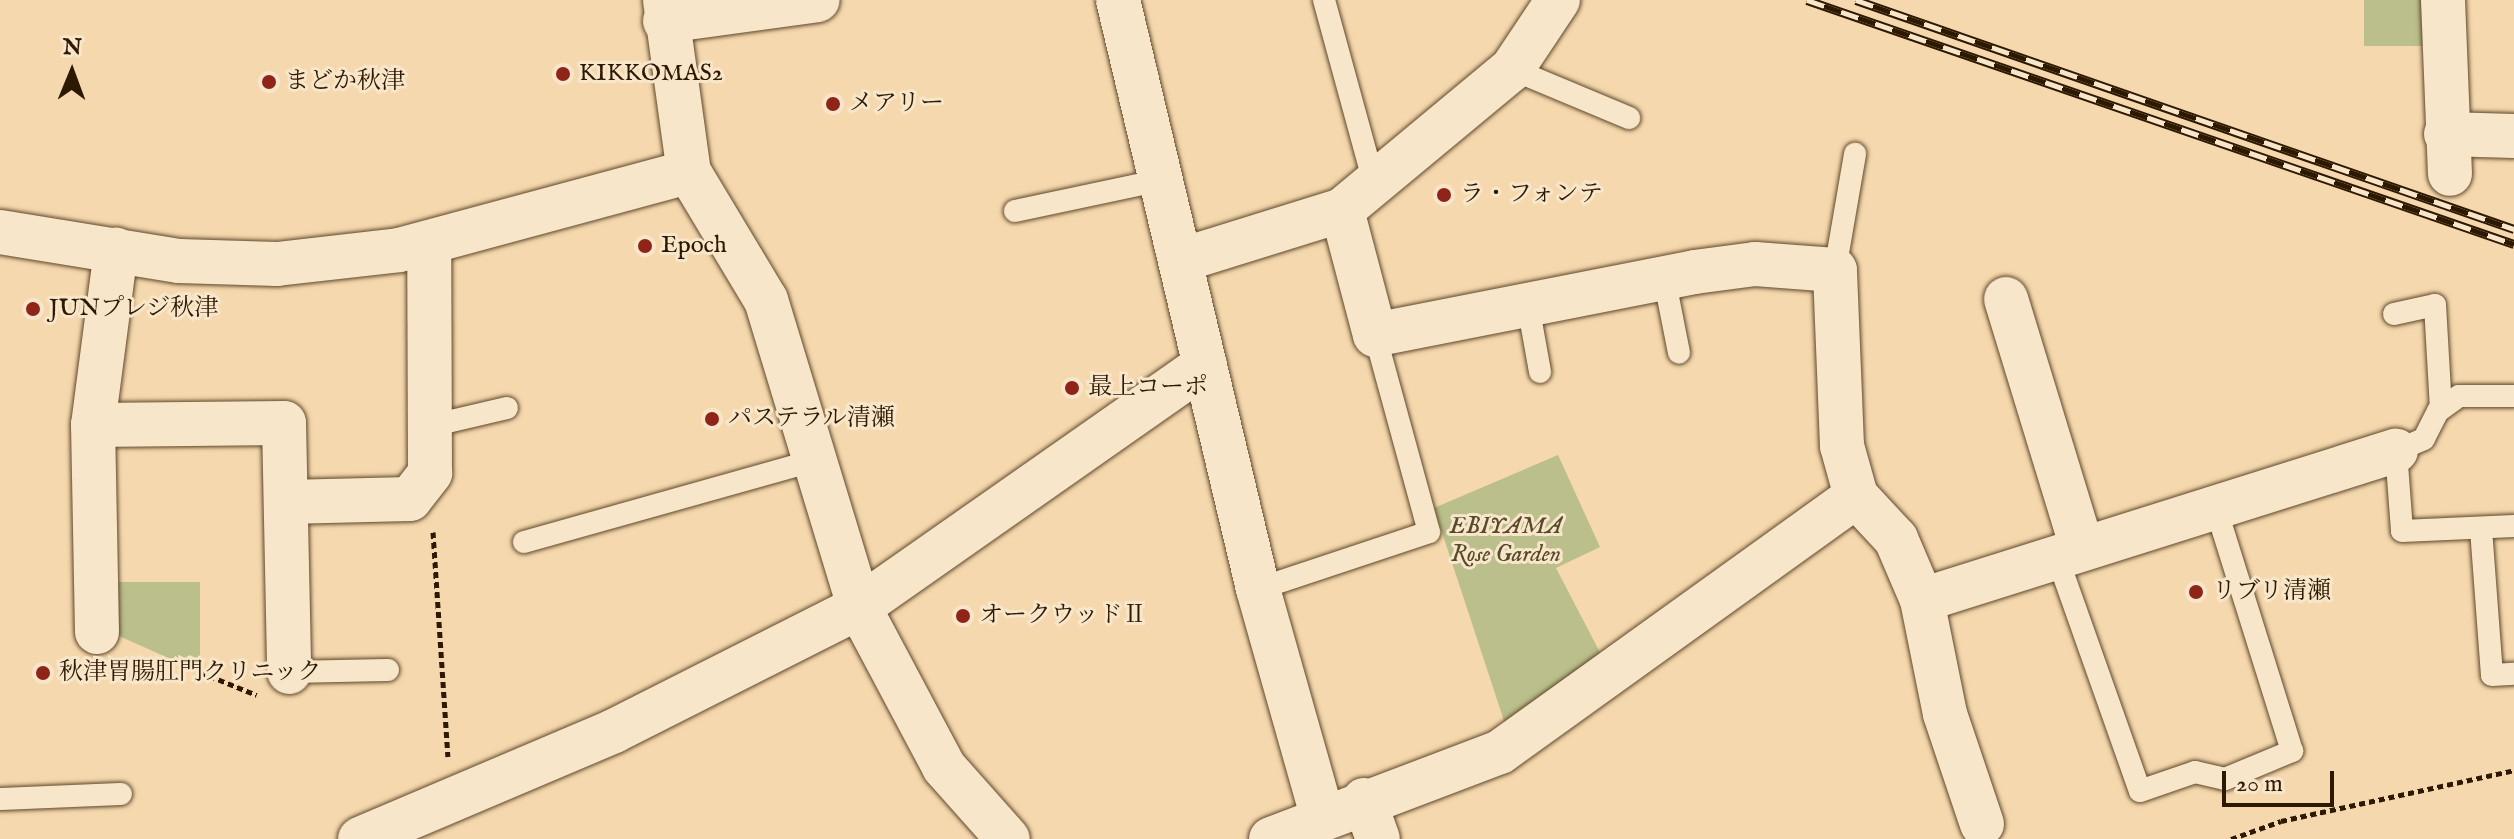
<!DOCTYPE html>
<meta charset="utf-8">
<style>
body{margin:0}
#map{position:relative;width:2514px;height:839px;overflow:hidden;background:#f5d8ad;font-family:"IM FELL English","Noto Serif JP",serif}
div>[style]{position:absolute}
.green>*{inset:0;background:#babf8b;transform-origin:0 0}
.path>*{height:5px;margin-top:-2.5px;transform-origin:0;background:repeating-linear-gradient(90deg,#2d1800 0 6px,transparent 0 10px)}
.roads{filter:drop-shadow(0 0 2px #5f482b) drop-shadow(0 0 2px #5f482b)}
.lane>*{height:22px;margin:-11px;padding:0 11px;transform-origin:11px;border-radius:11px;background:#f8e6ca}
.street>*{height:44px;margin:-22px;padding:0 22px;transform-origin:22px;border-radius:22px;background:#f8e6ca}
.rail>*{height:9px;margin-top:-4.5px;transform-origin:0;background:repeating-linear-gradient(90deg,#f8e6ca 0 18px,#2d1800 0 36px);box-sizing:border-box;border-block:2px solid #2d1800}
.dots>*{width:22px;height:22px;translate:-50% -50%;box-sizing:border-box;border:4px solid #f8e6ca;border-radius:50%}
span{translate:-50% -50%;white-space:nowrap;text-align:center;line-height:1.15;-webkit-text-stroke:6px #f8e6ca;paint-order:stroke}
.poi-label{font-size:24px;color:#2d1800}
.left{translate:0 -50%;text-align:left}
.park-label{font-size:24px;color:#574a2a;font-style:italic}
.north{position:absolute;left:32px;top:32px;width:80px;height:80px;-webkit-text-stroke:6px #f8e6ca;paint-order:stroke;rotate:1deg;font-size:22px;font-weight:700;line-height:32px;text-align:center;color:#2d1800}
.north::after{content:'';display:block;margin:auto;width:28px;height:36px;background:#2d1800;clip-path:polygon(50% 0,100% 100%,50% 72%,0 100%)}
.scale{position:absolute;left:2222px;top:771px;width:112px;height:36px;box-sizing:border-box;border:4px solid #2d1800;border-top:0;padding-left:10px;font-size:24px;line-height:28px;white-space:nowrap;color:#2d1800;-webkit-text-stroke:6px #f8e6ca;paint-order:stroke}
</style>
<div id="map">
<div class="green">
<div style="left:2364px;top:0;width:79px;height:46px"></div>
<div style="clip-path:polygon(1558px 455px,1600px 547px,1556px 568px,1605px 662px,1508px 733px,1434px 508px)"></div>
<div style="clip-path:polygon(110px 582px,200px 582px,200px 672px,110px 632px)"></div>
</div>
<div class="path">
<div style="left:433px;top:532px;width:225px;rotate:86.2deg"></div>
<div style="left:200px;top:672px;width:61px;rotate:22deg"></div>
<div style="left:2231px;top:839px;width:53px;rotate:-19.8deg"></div>
<div style="left:2281px;top:821px;width:239px;rotate:-12.3deg"></div>
</div>
<div class="roads">
<div class="lane">
<div style="left:1324px;top:0;width:193px;rotate:74.7deg"></div>
<div style="left:1512px;top:69px;width:127px;rotate:22.7deg"></div>
<div style="left:1015px;top:211px;width:153px;rotate:-12deg"></div>
<div style="left:1835px;top:270px;width:118px;rotate:-80.2deg"></div>
<div style="left:1664px;top:277px;width:77px;rotate:78.8deg"></div>
<div style="left:1528px;top:305px;width:68px;rotate:79.8deg"></div>
<div style="left:2394px;top:314px;width:42px;rotate:-12.4deg"></div>
<div style="left:2435px;top:305px;width:103px;rotate:86.7deg"></div>
<div style="left:2514px;top:396px;width:55px;rotate:180deg"></div>
<div style="left:2459px;top:396px;width:26px;rotate:144deg"></div>
<div style="left:2438px;top:411px;width:31px;rotate:117deg"></div>
<div style="left:2424px;top:439px;width:30px;rotate:157deg"></div>
<div style="left:2396px;top:451px;width:80px;rotate:85.7deg"></div>
<div style="left:2402px;top:531px;width:112px;rotate:-2.6deg"></div>
<div style="left:430px;top:426px;width:79px;rotate:-13.2deg"></div>
<div style="left:2481px;top:529px;width:146px;rotate:85.7deg"></div>
<div style="left:2492px;top:675px;width:22px;rotate:-3deg"></div>
<div style="left:524px;top:542px;width:302px;rotate:-15.7deg"></div>
<div style="left:2056px;top:554px;width:251px;rotate:70.5deg"></div>
<div style="left:2140px;top:791px;width:58px;rotate:-19.1deg"></div>
<div style="left:2195px;top:772px;width:31px;rotate:13deg"></div>
<div style="left:2225px;top:779px;width:73px;rotate:-22.7deg"></div>
<div style="left:2292px;top:751px;width:261px;rotate:-107.4deg"></div>
<div style="left:1258px;top:589px;width:180px;rotate:-18.4deg"></div>
<div style="left:1429px;top:532px;width:204px;rotate:-105.3deg"></div>
<div style="left:289px;top:672px;width:99px;rotate:-1.2deg"></div>
<div style="left:0;top:799px;width:121px;rotate:-2.4deg"></div>
</div>
<div class="street">
<div style="left:665px;top:0;width:174px;rotate:82.1deg"></div>
<div style="left:689px;top:172px;width:149px;rotate:59deg"></div>
<div style="left:766px;top:300px;width:321px;rotate:73.1deg"></div>
<div style="left:859px;top:607px;width:181px;rotate:62deg"></div>
<div style="left:944px;top:767px;width:96px;rotate:48.4deg"></div>
<div style="left:1118px;top:0;width:605px;rotate:76.63deg"></div>
<div style="left:1258px;top:589px;width:235px;rotate:74.2deg"></div>
<div style="left:2443px;top:0;width:174px;rotate:87.7deg"></div>
<div style="left:665px;top:21px;width:154px;rotate:-7.8deg"></div>
<div style="left:2446px;top:134px;width:68px;rotate:1.7deg"></div>
<div style="left:0;top:232px;width:181px;rotate:9.2deg"></div>
<div style="left:179px;top:261px;width:98px;rotate:1.8deg"></div>
<div style="left:277px;top:264px;width:123px;rotate:-6.5deg"></div>
<div style="left:399px;top:250px;width:300px;rotate:-15.1deg"></div>
<div style="left:1185px;top:259px;width:164px;rotate:-17.3deg"></div>
<div style="left:1342px;top:210px;width:221px;rotate:-39.7deg"></div>
<div style="left:1512px;top:69px;width:83px;rotate:-56.3deg"></div>
<div style="left:2006px;top:299px;width:257px;rotate:73deg"></div>
<div style="left:93px;top:425px;width:191px;rotate:-0.6deg"></div>
<div style="left:284px;top:423px;width:249px;rotate:88.8deg"></div>
<div style="left:1856px;top:496px;width:59px;rotate:47.1deg"></div>
<div style="left:1896px;top:539px;width:66px;rotate:66.9deg"></div>
<div style="left:1922px;top:600px;width:497px;rotate:-17.5deg"></div>
<div style="left:286px;top:502px;width:124px;rotate:-1.4deg"></div>
<div style="left:410px;top:499px;width:33px;rotate:-52deg"></div>
<div style="left:430px;top:473px;width:230px;rotate:-90.2deg"></div>
<div style="left:1922px;top:600px;width:116px;rotate:78.6deg"></div>
<div style="left:1945px;top:714px;width:116px;rotate:71.4deg"></div>
<div style="left:97px;top:632px;width:207px;rotate:-91.1deg"></div>
<div style="left:93px;top:425px;width:177px;rotate:-82.5deg"></div>
<div style="left:1364px;top:800px;width:41px;rotate:70.3deg"></div>
<div style="left:360px;top:839px;width:276px;rotate:-23deg"></div>
<div style="left:614px;top:731px;width:275px;rotate:-26.8deg"></div>
<div style="left:859px;top:607px;width:422px;rotate:-35deg"></div>
<div style="left:1271px;top:839px;width:245px;rotate:-20.8deg"></div>
<div style="left:1500px;top:752px;width:438px;rotate:-35.7deg"></div>
<div style="left:1856px;top:496px;width:52px;rotate:-105.6deg"></div>
<div style="left:1842px;top:446px;width:176px;rotate:-92.3deg"></div>
<div style="left:1835px;top:270px;width:80px;rotate:-175.7deg"></div>
<div style="left:1755px;top:264px;width:61px;rotate:172.4deg"></div>
<div style="left:1695px;top:272px;width:326px;rotate:168.9deg"></div>
<div style="left:1375px;top:335px;width:129px;rotate:-104.8deg"></div>
</div>
</div>
<div class="rail">
<div style="left:1807px;top:0;width:748px;rotate:19.04deg"></div>
<div style="left:1856px;top:0;width:697px;rotate:19.19deg"></div>
</div>
<div class="dots">
<div style="left:563px;top:74px;background:#8f2418"></div>
<div style="left:269px;top:82px;background:#8f2418"></div>
<div style="left:833px;top:104px;background:#8f2418"></div>
<div style="left:1444px;top:195px;background:#8f2418"></div>
<div style="left:645px;top:246px;background:#8f2418"></div>
<div style="left:33px;top:309px;background:#8f2418"></div>
<div style="left:1072px;top:388px;background:#8f2418"></div>
<div style="left:712px;top:419px;background:#8f2418"></div>
<div style="left:2196px;top:592px;background:#8f2418"></div>
<div style="left:963px;top:616px;background:#8f2418"></div>
<div style="left:43px;top:673px;background:#8f2418"></div>
</div>
<div class="poi-label">
<span class="left" style="left:579px;top:74px">KIKKOMAS2</span>
<span class="left" style="left:285px;top:82px">まどか秋津</span>
<span class="left" style="left:849px;top:104px">メアリー</span>
<span class="left" style="left:1460px;top:195px">ラ・フォンテ</span>
<span class="left" style="left:661px;top:246px">Epoch</span>
<span class="left" style="left:49px;top:309px">JUNプレジ秋津</span>
<span class="left" style="left:1088px;top:388px">最上コーポ</span>
<span class="left" style="left:728px;top:419px">パステラル清瀬</span>
<span class="left" style="left:2212px;top:592px">リブリ清瀬</span>
<span class="left" style="left:979px;top:616px">オークウッドⅡ</span>
<span class="left" style="left:59px;top:673px">秋津胃腸肛門クリニック</span>
</div>
<div class="park-label">
<span style="left:1506px;top:541px">EBIYAMA<br>Rose Garden</span>
</div>
<div class="north">N</div>
<div class="scale">20 m</div>
</div>
